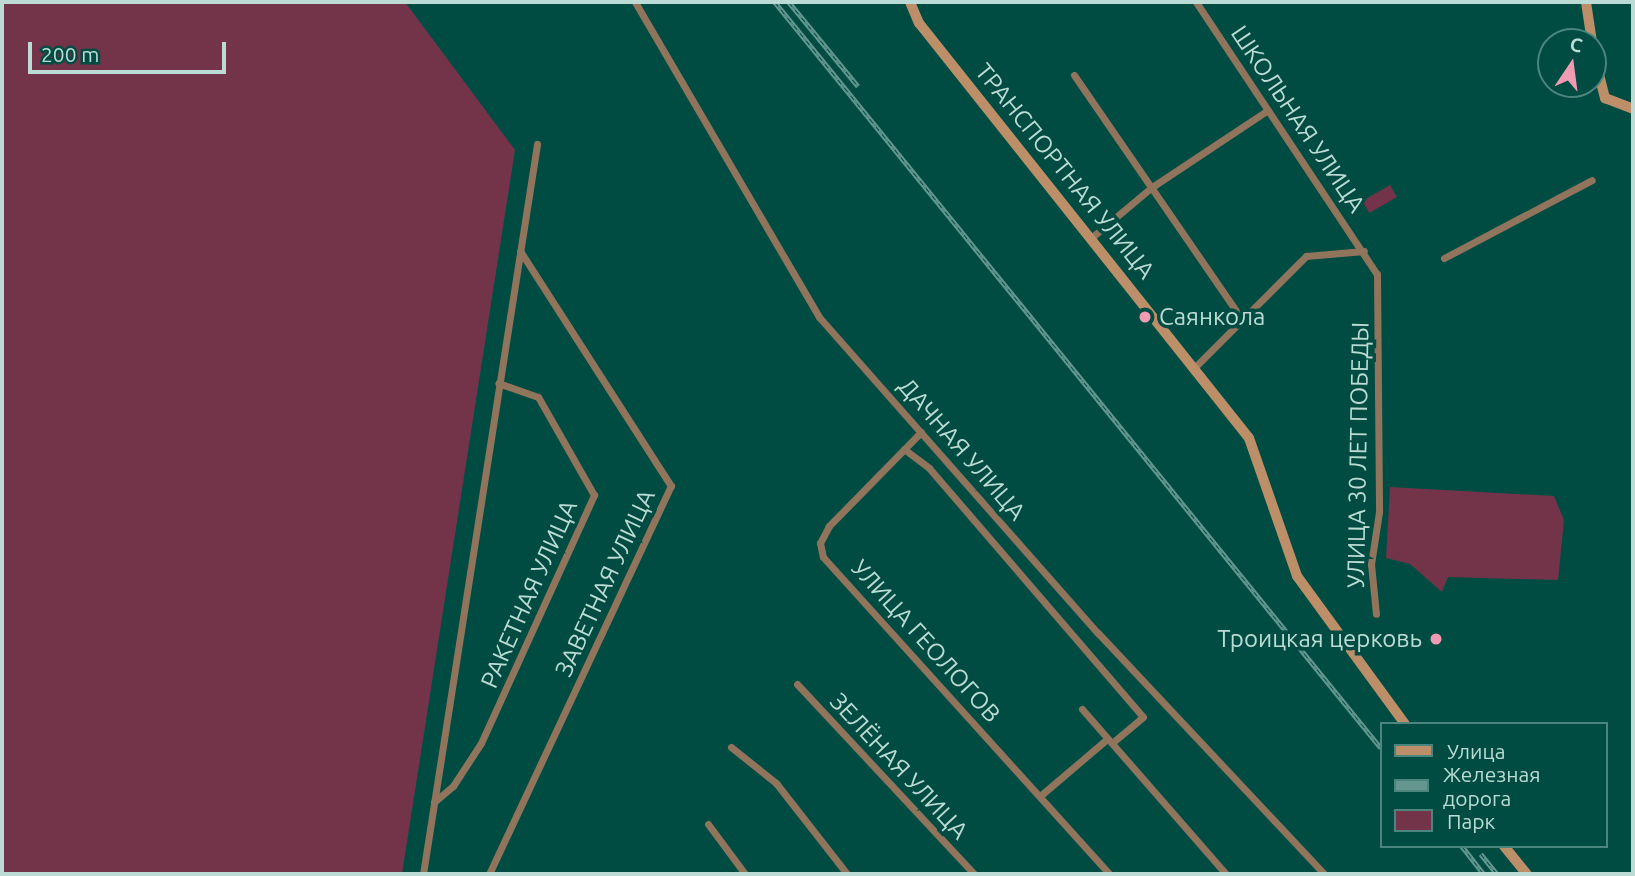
<!DOCTYPE html>
<meta charset="utf-8">
<style>
body{margin:0}
#map{position:relative;width:1635px;height:876px;overflow:hidden;background:#004c43;font-family:Ubuntu,sans-serif}
div>[style]{position:absolute}
.green>*{inset:0;background:#733449;transform-origin:0 0}
.street>*{height:7px;margin:-3.5px;padding:0 3.5px;transform-origin:3.5px;border-radius:3.5px;background:#90745c}
.secondary>*{height:10px;margin:-5px;padding:0 5px;transform-origin:5px;border-radius:5px;background:#bc8f69}
.rail>*{height:4.5px;margin-top:-2.25px;transform-origin:0;background:repeating-linear-gradient(90deg,#004c43 0 5px,#639790 0 10px);box-sizing:border-box;border-block:2px solid #639790}
.dots>*{width:19px;height:19px;translate:-50% -50%;box-sizing:border-box;border:4px solid #004c43;border-radius:50%}
span{translate:-50% -50%;white-space:nowrap;text-align:center;line-height:1.15;-webkit-text-stroke:7px #004c43;paint-order:stroke}
.street-label{font-size:24px;color:#bcdbd5}
.poi-label{font-size:24px;color:#bcdbd5}
.left{translate:0 -50%;text-align:left}
.right{translate:-100% -50%;text-align:right}
.frame{position:absolute;inset:0;border:4px solid #bcdbd5;pointer-events:none}
.legend{position:absolute;left:1380px;top:722px;width:228px;height:126px;box-sizing:border-box;background:#004c43;border:2px solid #4b857d;margin:0;padding:9px 12px;list-style:none;font-size:21px;color:#bcdbd5}
.legend li{display:flex;align-items:center;gap:14px;height:35px}
.legend b{width:35px;border:2px solid #4b857d}
.north{position:absolute;left:1537px;top:28px;width:70px;height:70px;box-sizing:border-box;background:#004c43;border:2px solid #4b857d;border-radius:50%;rotate:13deg;font-size:19px;font-weight:700;line-height:28px;text-align:center;color:#bcdbd5}
.north::after{content:'';display:block;margin:auto;width:24px;height:32px;background:#f19ab3;clip-path:polygon(50% 0,100% 100%,50% 72%,0 100%)}
.scale{position:absolute;left:28px;top:42px;width:198px;height:32px;box-sizing:border-box;border:4px solid #bcdbd5;border-top:0;padding-left:9px;font-size:21px;line-height:24px;white-space:nowrap;color:#bcdbd5;-webkit-text-stroke:5px #004c43;paint-order:stroke}
</style>
<div id="map">
<div class="green">
<div style="clip-path:polygon(2px 2px,405px 2px,515px 150px,402px 874px,2px 874px)"></div>
<div style="left:1390px;top:185px;width:14px;height:32px;rotate:60deg"></div>
<div style="clip-path:polygon(1390px 487px,1554px 496px,1564px 520px,1558px 580px,1448px 577px,1442px 592px,1410px 564px,1386px 558px)"></div>
</div>
<div class="street">
<div style="left:635px;top:2px;width:365px;rotate:59.7deg"></div>
<div style="left:819px;top:317px;width:422px;rotate:48.6deg"></div>
<div style="left:1098px;top:633px;width:330px;rotate:46.8deg"></div>
<div style="left:1196px;top:2px;width:327px;rotate:56.4deg"></div>
<div style="left:1377px;top:274px;width:238px;rotate:89.5deg"></div>
<div style="left:1379px;top:512px;width:53px;rotate:98.7deg"></div>
<div style="left:1371px;top:564px;width:50px;rotate:84.3deg"></div>
<div style="left:1074px;top:75px;width:296px;rotate:55.5deg"></div>
<div style="left:1091px;top:238px;width:80px;rotate:-39.9deg"></div>
<div style="left:1152px;top:187px;width:139px;rotate:-33.6deg"></div>
<div style="left:1444px;top:258px;width:167px;rotate:-27.8deg"></div>
<div style="left:1195px;top:367px;width:157px;rotate:-45deg"></div>
<div style="left:1306px;top:256px;width:58px;rotate:-4.9deg"></div>
<div style="left:921px;top:432px;width:132px;rotate:134.4deg"></div>
<div style="left:829px;top:526px;width:19px;rotate:118deg"></div>
<div style="left:820px;top:543px;width:14px;rotate:78deg"></div>
<div style="left:823px;top:557px;width:427px;rotate:47.9deg"></div>
<div style="left:904px;top:449px;width:31px;rotate:37deg"></div>
<div style="left:929px;top:468px;width:328px;rotate:49.3deg"></div>
<div style="left:1143px;top:717px;width:38px;rotate:140deg"></div>
<div style="left:797px;top:684px;width:260px;rotate:47deg"></div>
<div style="left:1082px;top:709px;width:219px;rotate:48.9deg"></div>
<div style="left:731px;top:747px;width:58px;rotate:38.7deg"></div>
<div style="left:776px;top:783px;width:115px;rotate:52deg"></div>
<div style="left:1040px;top:796px;width:88px;rotate:-40.4deg"></div>
<div style="left:434px;top:802px;width:25px;rotate:-40deg"></div>
<div style="left:453px;top:786px;width:51px;rotate:-56.9deg"></div>
<div style="left:481px;top:743px;width:273px;rotate:-65.5deg"></div>
<div style="left:594px;top:495px;width:113px;rotate:-119.7deg"></div>
<div style="left:538px;top:397px;width:42px;rotate:-160.7deg"></div>
<div style="left:708px;top:824px;width:62px;rotate:53.5deg"></div>
<div style="left:423px;top:874px;width:739px;rotate:-81.12deg"></div>
<div style="left:489px;top:874px;width:429px;rotate:-64.9deg"></div>
<div style="left:671px;top:486px;width:279px;rotate:-122.7deg"></div>
</div>
<div class="secondary">
<div style="left:910px;top:2px;width:23px;rotate:67deg"></div>
<div style="left:919px;top:23px;width:530px;rotate:51.51deg"></div>
<div style="left:1249px;top:438px;width:146px;rotate:70.8deg"></div>
<div style="left:1297px;top:576px;width:183px;rotate:53.9deg"></div>
<div style="left:1586px;top:2px;width:40px;rotate:81.5deg"></div>
<div style="left:1593px;top:51px;width:49px;rotate:75.7deg"></div>
<div style="left:1605px;top:98px;width:30px;rotate:21deg"></div>
<div style="left:1504px;top:846px;width:36px;rotate:51deg"></div>
</div>
<div class="rail">
<div style="left:775px;top:2px;width:961px;rotate:50.91deg"></div>
<div style="left:789px;top:2px;width:109px;rotate:50.6deg"></div>
<div style="left:1462px;top:846px;width:36px;rotate:52deg"></div>
<div style="left:1481px;top:854px;width:26px;rotate:51deg"></div>
</div>
<div class="dots">
<div style="left:1145px;top:317px;background:#f19ab3"></div>
<div style="left:1436px;top:639px;background:#f19ab3"></div>
</div>
<div class="street-label">
<span style="left:1298px;top:119px;rotate:56deg">ШКОЛЬНАЯ УЛИЦА</span>
<span style="left:1065px;top:171px;rotate:51deg">ТРАНСПОРТНАЯ УЛИЦА</span>
<span style="left:962px;top:449px;rotate:49deg">ДАЧНАЯ УЛИЦА</span>
<span style="left:1358px;top:455px;rotate:-89deg">УЛИЦА 30 ЛЕТ ПОБЕДЫ</span>
<span style="left:605px;top:583px;rotate:-65deg">ЗАВЕТНАЯ УЛИЦА</span>
<span style="left:529px;top:594px;rotate:-66deg">РАКЕТНАЯ УЛИЦА</span>
<span style="left:926px;top:641px;rotate:48deg">УЛИЦА ГЕОЛОГОВ</span>
<span style="left:899px;top:766px;rotate:47deg">ЗЕЛЁНАЯ УЛИЦА</span>
</div>
<div class="poi-label">
<span class="left" style="left:1159px;top:317px">Саянкола</span>
<span class="right" style="left:1422px;top:639px">Троицкая церковь</span>
</div>
<div class="frame"></div>
<ul class="legend">
<li><b style="height:9px;background:#bc8f69"></b>Улица</li>
<li><b style="height:9px;background:#639790"></b>Железная дорога</li>
<li><b style="height:19px;background:#733449"></b>Парк</li>
</ul>
<div class="north">С</div>
<div class="scale">200 m</div>
</div>
